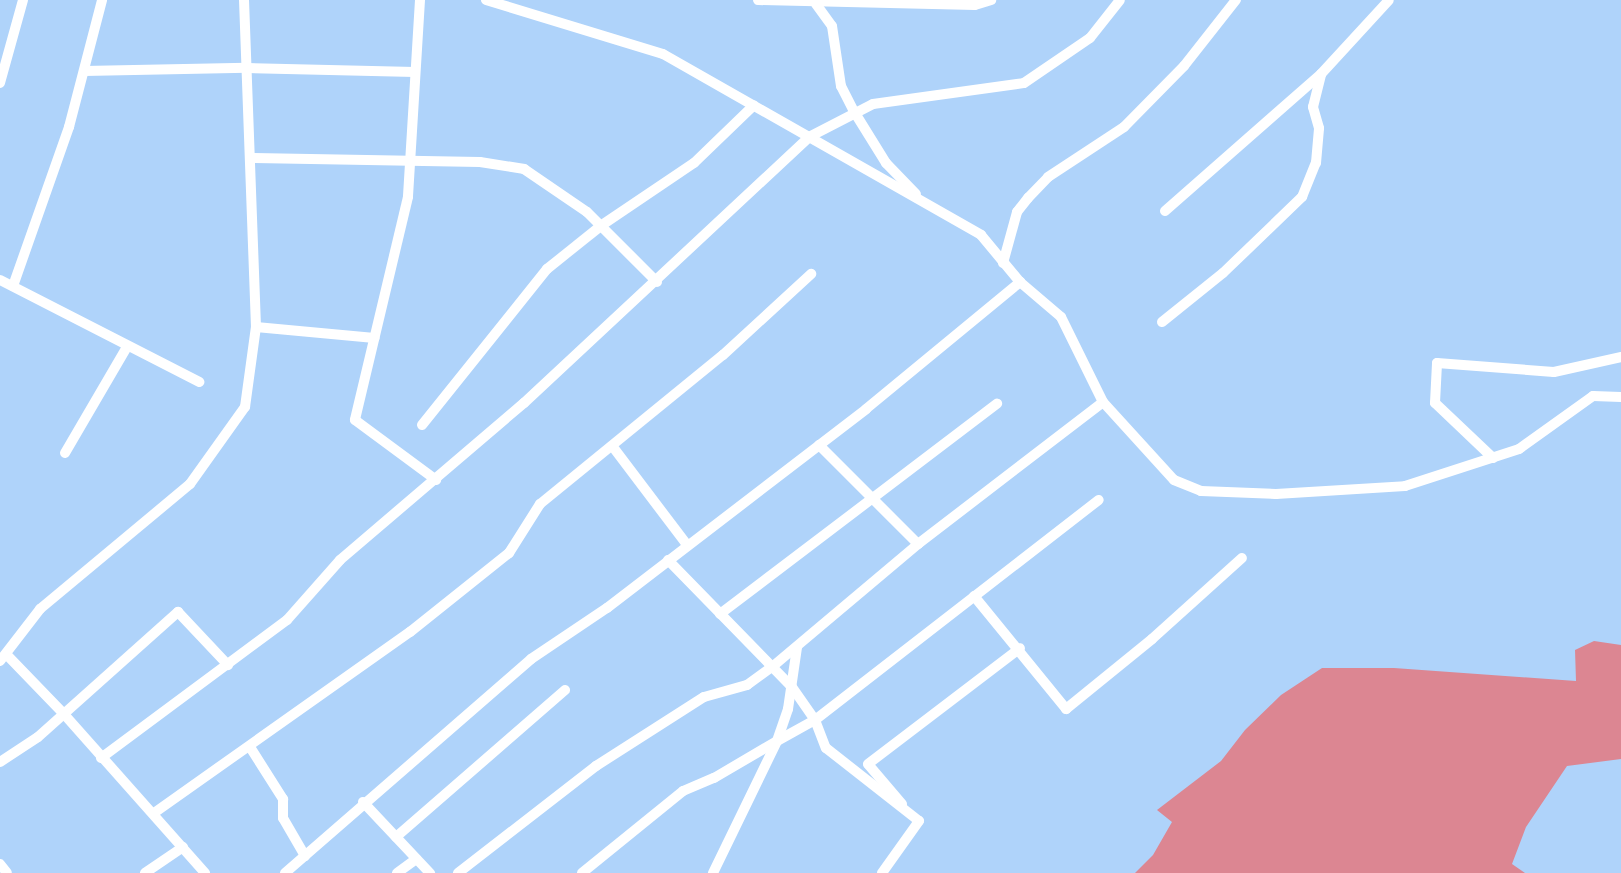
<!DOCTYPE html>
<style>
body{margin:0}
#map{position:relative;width:1621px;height:873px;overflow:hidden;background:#afd3fa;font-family:"Varela Round",sans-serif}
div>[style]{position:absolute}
.green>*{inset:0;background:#dc8692}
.street>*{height:10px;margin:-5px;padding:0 5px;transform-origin:5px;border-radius:5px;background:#fff}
span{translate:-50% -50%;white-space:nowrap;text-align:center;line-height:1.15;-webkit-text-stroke:4.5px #afd3fa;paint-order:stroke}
</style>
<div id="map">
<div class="green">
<div style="clip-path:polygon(1594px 641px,1621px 645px,1621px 759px,1567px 766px,1526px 827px,1512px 864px,1525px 873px,1135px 873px,1153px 855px,1172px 822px,1157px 810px,1221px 761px,1245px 730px,1281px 695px,1322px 668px,1394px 668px,1576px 681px,1575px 650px)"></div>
</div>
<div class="street">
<div style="left:420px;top:0;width:197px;rotate:93.5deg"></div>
<div style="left:408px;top:197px;width:229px;rotate:103.4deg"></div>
<div style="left:355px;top:420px;width:101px;rotate:36.5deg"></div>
<div style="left:486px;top:0;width:185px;rotate:17deg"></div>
<div style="left:663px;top:54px;width:366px;rotate:29.6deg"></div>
<div style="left:981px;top:235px;width:61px;rotate:50.3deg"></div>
<div style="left:1020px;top:282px;width:54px;rotate:40.5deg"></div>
<div style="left:1061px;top:317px;width:95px;rotate:63.7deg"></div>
<div style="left:1103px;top:402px;width:105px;rotate:47.7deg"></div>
<div style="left:1174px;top:480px;width:29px;rotate:22deg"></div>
<div style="left:1201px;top:491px;width:75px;rotate:2.3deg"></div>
<div style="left:1276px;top:494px;width:129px;rotate:-3.5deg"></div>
<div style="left:1405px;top:486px;width:120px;rotate:-18deg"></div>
<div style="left:1519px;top:449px;width:91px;rotate:-35.6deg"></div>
<div style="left:1593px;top:396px;width:28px;rotate:2deg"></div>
<div style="left:758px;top:0;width:217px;rotate:1.3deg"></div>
<div style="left:975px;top:5px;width:17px;rotate:-17deg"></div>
<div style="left:816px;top:4px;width:27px;rotate:54deg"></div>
<div style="left:832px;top:26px;width:61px;rotate:81.5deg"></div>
<div style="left:841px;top:86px;width:30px;rotate:63deg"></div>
<div style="left:855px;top:113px;width:59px;rotate:58.2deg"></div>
<div style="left:886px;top:163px;width:43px;rotate:45.9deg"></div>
<div style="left:84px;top:71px;width:163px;rotate:-1.1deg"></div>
<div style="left:247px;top:68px;width:168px;rotate:1.4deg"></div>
<div style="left:0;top:83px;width:86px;rotate:-74.5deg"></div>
<div style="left:250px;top:158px;width:230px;rotate:1deg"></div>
<div style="left:480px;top:162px;width:45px;rotate:9deg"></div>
<div style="left:524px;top:169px;width:76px;rotate:34.3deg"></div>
<div style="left:587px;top:212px;width:99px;rotate:45deg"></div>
<div style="left:1165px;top:211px;width:208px;rotate:-41.3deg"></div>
<div style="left:1321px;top:74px;width:100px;rotate:-47.4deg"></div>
<div style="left:1003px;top:263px;width:53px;rotate:-74.6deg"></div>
<div style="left:1017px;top:212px;width:18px;rotate:-52deg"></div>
<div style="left:1028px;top:198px;width:29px;rotate:-46deg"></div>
<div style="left:1048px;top:177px;width:91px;rotate:-33.3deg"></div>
<div style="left:1124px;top:127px;width:86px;rotate:-45.5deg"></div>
<div style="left:1184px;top:66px;width:84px;rotate:-51.8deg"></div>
<div style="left:0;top:280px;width:224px;rotate:27.1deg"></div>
<div style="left:13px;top:286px;width:169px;rotate:-70.6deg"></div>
<div style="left:69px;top:127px;width:131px;rotate:-75.4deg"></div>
<div style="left:1162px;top:322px;width:78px;rotate:-38.8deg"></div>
<div style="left:1223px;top:273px;width:110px;rotate:-43.9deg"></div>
<div style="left:1302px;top:197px;width:37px;rotate:-68deg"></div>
<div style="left:1316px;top:163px;width:35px;rotate:-85deg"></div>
<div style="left:1319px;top:128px;width:22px;rotate:-106deg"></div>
<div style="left:1313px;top:107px;width:34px;rotate:-76deg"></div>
<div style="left:256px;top:327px;width:119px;rotate:5.3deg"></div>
<div style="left:422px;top:425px;width:200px;rotate:-51.3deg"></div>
<div style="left:547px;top:269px;width:70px;rotate:-38.7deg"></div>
<div style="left:602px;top:225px;width:111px;rotate:-34deg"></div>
<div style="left:694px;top:163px;width:83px;rotate:-44deg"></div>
<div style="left:819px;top:445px;width:140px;rotate:45deg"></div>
<div style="left:613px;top:447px;width:123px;rotate:52.9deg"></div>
<div style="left:65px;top:453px;width:123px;rotate:-59.7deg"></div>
<div style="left:1493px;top:458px;width:80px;rotate:-136.5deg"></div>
<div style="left:1435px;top:403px;width:40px;rotate:-87.1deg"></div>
<div style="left:1437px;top:363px;width:117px;rotate:4.4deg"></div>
<div style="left:1554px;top:372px;width:69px;rotate:-12.6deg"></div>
<div style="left:668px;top:560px;width:177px;rotate:45.7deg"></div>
<div style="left:792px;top:687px;width:40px;rotate:55.1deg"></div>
<div style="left:815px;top:720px;width:30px;rotate:69deg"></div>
<div style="left:826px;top:748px;width:118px;rotate:38.1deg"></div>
<div style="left:974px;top:596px;width:146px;rotate:50.8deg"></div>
<div style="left:1066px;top:709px;width:111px;rotate:-39.1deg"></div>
<div style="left:1152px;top:639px;width:121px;rotate:-42deg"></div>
<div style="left:720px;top:614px;width:348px;rotate:-37.2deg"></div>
<div style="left:6px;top:654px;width:82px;rotate:46deg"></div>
<div style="left:63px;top:713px;width:214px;rotate:48.4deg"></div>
<div style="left:0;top:661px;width:66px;rotate:-52.4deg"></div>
<div style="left:40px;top:609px;width:195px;rotate:-39.8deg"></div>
<div style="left:190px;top:484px;width:95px;rotate:-54.5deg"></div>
<div style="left:245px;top:407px;width:81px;rotate:-82.2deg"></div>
<div style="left:256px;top:327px;width:327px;rotate:-92.1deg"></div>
<div style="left:250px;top:747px;width:62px;rotate:57.6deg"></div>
<div style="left:283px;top:799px;width:19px;rotate:90deg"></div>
<div style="left:283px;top:818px;width:44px;rotate:59.9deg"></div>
<div style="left:101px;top:758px;width:232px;rotate:-36.6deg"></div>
<div style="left:287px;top:620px;width:80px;rotate:-48.5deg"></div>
<div style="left:340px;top:560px;width:242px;rotate:-40.5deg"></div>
<div style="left:524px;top:403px;width:390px;rotate:-43deg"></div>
<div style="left:809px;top:137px;width:72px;rotate:-27.3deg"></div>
<div style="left:873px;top:104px;width:152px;rotate:-7.9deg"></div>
<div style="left:1024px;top:83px;width:80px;rotate:-34.3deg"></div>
<div style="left:1090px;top:38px;width:48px;rotate:-51.7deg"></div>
<div style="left:0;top:762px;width:45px;rotate:-33.3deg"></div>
<div style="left:38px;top:737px;width:188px;rotate:-41.8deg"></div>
<div style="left:178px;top:612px;width:73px;rotate:46.7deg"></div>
<div style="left:363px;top:802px;width:98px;rotate:46.7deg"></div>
<div style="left:902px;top:804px;width:52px;rotate:-130.4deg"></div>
<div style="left:868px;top:764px;width:191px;rotate:-37.3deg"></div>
<div style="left:154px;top:813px;width:314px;rotate:-35.3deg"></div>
<div style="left:410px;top:632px;width:127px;rotate:-38.6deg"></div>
<div style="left:509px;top:553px;width:58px;rotate:-57.7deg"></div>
<div style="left:540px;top:504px;width:236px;rotate:-39.2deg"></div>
<div style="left:723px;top:355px;width:120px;rotate:-42.6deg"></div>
<div style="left:396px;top:837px;width:224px;rotate:-41deg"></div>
<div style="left:0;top:864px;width:11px;rotate:52deg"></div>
<div style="left:145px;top:873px;width:46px;rotate:-34.4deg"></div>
<div style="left:285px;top:873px;width:326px;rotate:-41deg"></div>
<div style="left:531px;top:659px;width:92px;rotate:-33.9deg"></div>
<div style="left:607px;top:608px;width:327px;rotate:-37.5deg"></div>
<div style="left:866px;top:409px;width:200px;rotate:-39.5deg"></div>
<div style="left:397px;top:873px;width:24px;rotate:-36deg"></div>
<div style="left:458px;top:873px;width:175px;rotate:-37.8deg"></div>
<div style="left:596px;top:766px;width:128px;rotate:-32.6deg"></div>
<div style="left:704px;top:697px;width:45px;rotate:-15.6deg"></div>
<div style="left:747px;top:685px;width:31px;rotate:-36deg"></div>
<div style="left:772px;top:667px;width:191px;rotate:-40.1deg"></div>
<div style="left:918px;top:544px;width:233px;rotate:-37.5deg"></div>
<div style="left:582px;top:873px;width:130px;rotate:-39.1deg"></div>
<div style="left:683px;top:791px;width:34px;rotate:-23deg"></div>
<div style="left:714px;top:778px;width:73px;rotate:-30.4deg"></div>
<div style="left:777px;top:741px;width:34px;rotate:-71deg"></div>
<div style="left:788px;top:709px;width:63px;rotate:-81.7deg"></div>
<div style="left:713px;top:873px;width:147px;rotate:-64.1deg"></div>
<div style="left:777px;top:741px;width:43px;rotate:-28.9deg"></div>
<div style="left:815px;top:720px;width:359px;rotate:-37.8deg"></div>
<div style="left:882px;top:873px;width:64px;rotate:-54.6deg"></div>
</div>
</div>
